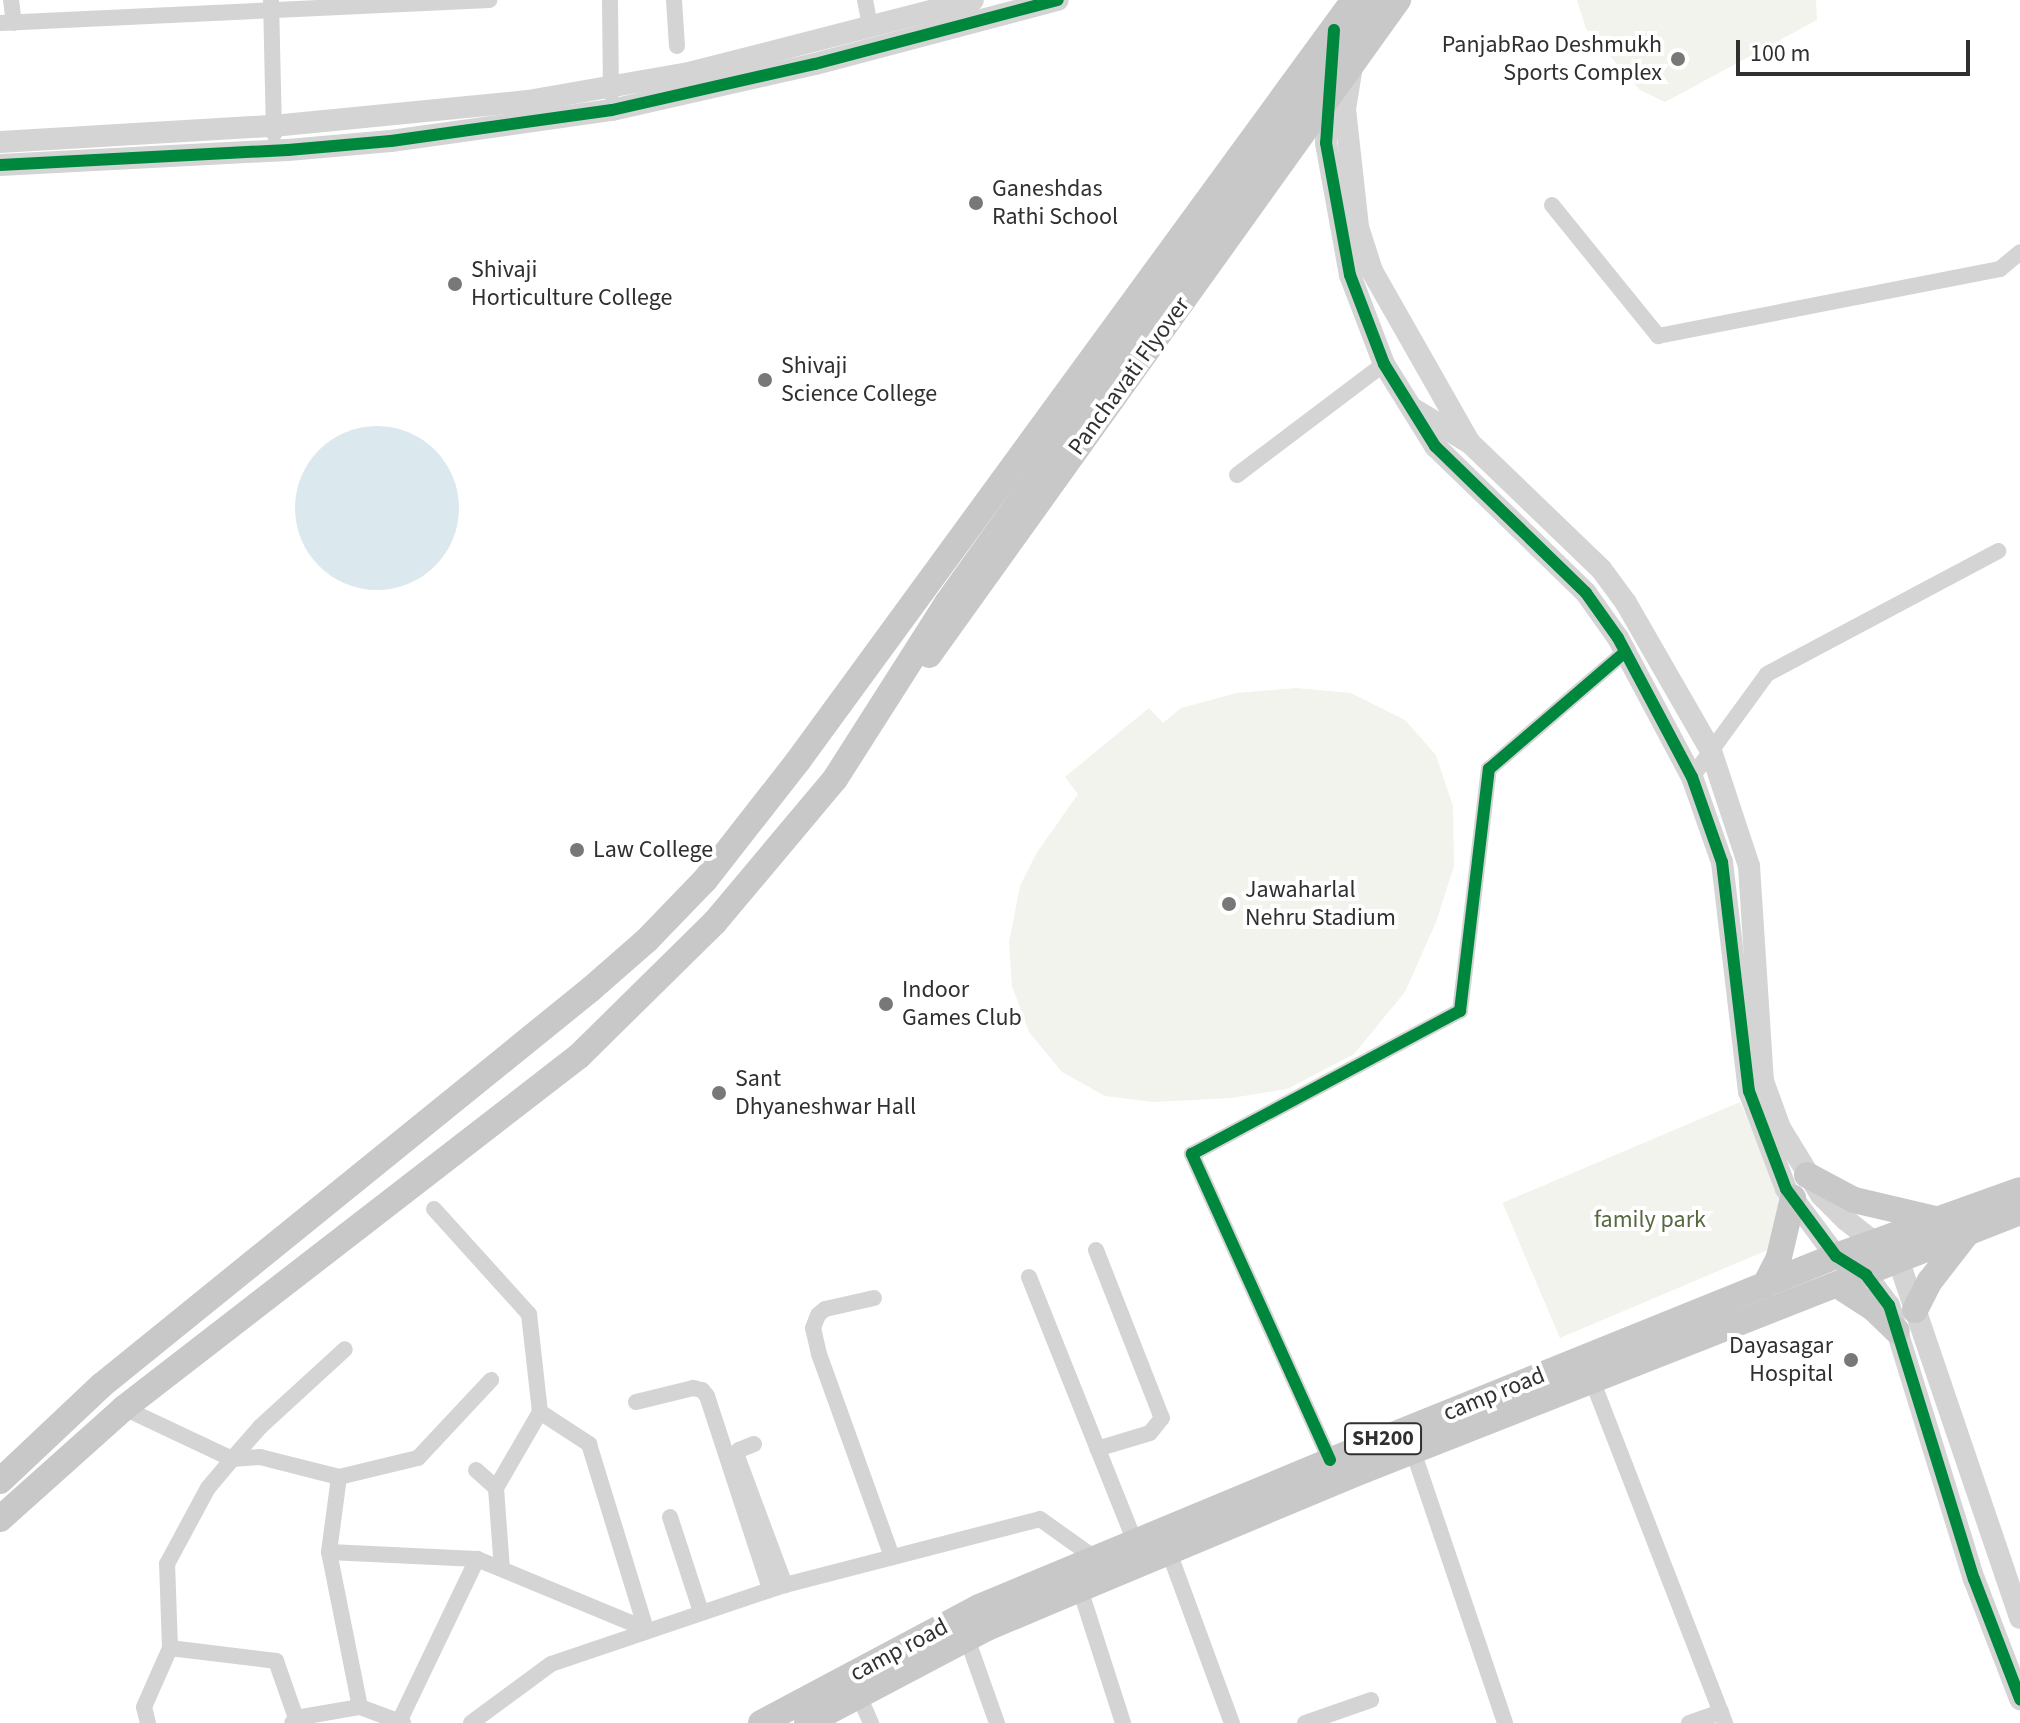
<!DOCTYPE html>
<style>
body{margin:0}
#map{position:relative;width:2020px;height:1723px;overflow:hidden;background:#fff;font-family:"Source Sans 3",sans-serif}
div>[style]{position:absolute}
.green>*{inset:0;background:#f1f3ec;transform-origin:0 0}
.water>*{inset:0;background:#dbe9ef}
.round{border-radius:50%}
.minor>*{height:16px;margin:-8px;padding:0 8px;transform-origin:8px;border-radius:8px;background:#d4d4d4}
.tertiary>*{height:22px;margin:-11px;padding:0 11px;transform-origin:11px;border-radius:11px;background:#d4d4d4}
.primary>*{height:26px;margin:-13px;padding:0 13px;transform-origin:13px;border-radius:13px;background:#c8c8c8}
.primary-bridge>*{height:26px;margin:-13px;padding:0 13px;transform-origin:13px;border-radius:13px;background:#c8c8c8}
.cycleway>*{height:12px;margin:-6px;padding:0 6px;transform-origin:6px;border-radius:6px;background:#00873e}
.dots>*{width:22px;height:22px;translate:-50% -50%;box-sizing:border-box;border:4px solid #fff;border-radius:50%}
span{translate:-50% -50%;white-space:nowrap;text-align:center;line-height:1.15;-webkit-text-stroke:8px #fff;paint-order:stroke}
.shield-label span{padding:2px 6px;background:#fff;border:2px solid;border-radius:6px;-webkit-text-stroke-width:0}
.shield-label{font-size:22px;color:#303030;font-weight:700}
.poi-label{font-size:24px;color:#303030}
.right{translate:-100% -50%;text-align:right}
.left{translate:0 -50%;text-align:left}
.street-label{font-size:24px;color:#303030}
.park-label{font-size:24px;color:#576941}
.scale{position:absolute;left:1736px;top:40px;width:234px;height:36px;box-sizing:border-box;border:4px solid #303030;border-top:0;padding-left:10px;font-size:24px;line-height:28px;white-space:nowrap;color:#303030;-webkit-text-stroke:6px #fff;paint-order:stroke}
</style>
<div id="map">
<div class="green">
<div style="clip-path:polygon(1577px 0,1816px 0,1817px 20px,1665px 102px,1640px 90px,1586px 29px)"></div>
<div style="clip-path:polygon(1296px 688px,1351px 693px,1405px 720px,1436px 755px,1453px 806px,1454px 866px,1436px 922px,1405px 992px,1354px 1054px,1287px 1089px,1231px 1098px,1153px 1102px,1105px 1096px,1062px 1072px,1029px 1032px,1012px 986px,1009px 943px,1020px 886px,1036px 854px,1078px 794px,1065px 777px,1149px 708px,1163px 723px,1181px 708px,1237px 693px)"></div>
<div style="left:1740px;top:1102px;width:147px;height:258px;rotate:67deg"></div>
</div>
<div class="water">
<div class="round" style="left:295px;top:426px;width:164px;height:164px"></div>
</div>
<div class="minor">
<div style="left:11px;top:0;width:23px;rotate:83deg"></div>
<div style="left:271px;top:0;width:134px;rotate:88.7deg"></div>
<div style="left:610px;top:0;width:94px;rotate:89.4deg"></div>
<div style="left:674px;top:0;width:46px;rotate:86.3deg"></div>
<div style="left:865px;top:0;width:25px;rotate:79deg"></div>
<div style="left:0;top:23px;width:490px;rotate:-2.7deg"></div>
<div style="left:1552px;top:205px;width:169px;rotate:51deg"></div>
<div style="left:1658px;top:336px;width:349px;rotate:-11.1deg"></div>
<div style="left:2000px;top:269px;width:26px;rotate:-40deg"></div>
<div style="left:1237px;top:475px;width:184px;rotate:-37.1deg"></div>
<div style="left:1692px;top:777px;width:127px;rotate:-53.9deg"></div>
<div style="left:1767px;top:674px;width:262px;rotate:-28deg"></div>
<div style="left:434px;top:1209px;width:142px;rotate:47.9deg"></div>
<div style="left:529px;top:1314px;width:99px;rotate:83.6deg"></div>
<div style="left:540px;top:1412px;width:88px;rotate:120.1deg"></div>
<div style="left:496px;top:1488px;width:81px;rotate:85.8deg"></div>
<div style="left:1096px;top:1250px;width:180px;rotate:68.6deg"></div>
<div style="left:1162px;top:1418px;width:19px;rotate:129deg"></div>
<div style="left:1150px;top:1433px;width:55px;rotate:163.2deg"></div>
<div style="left:1029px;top:1277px;width:285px;rotate:68.2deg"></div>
<div style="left:874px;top:1298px;width:50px;rotate:167.3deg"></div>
<div style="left:825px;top:1309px;width:9px;rotate:139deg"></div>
<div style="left:818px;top:1315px;width:14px;rotate:111deg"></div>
<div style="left:813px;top:1328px;width:27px;rotate:77deg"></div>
<div style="left:819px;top:1354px;width:216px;rotate:70.2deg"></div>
<div style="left:1592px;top:1380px;width:368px;rotate:68.8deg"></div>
<div style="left:636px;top:1402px;width:59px;rotate:-13.8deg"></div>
<div style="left:693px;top:1388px;width:9px;rotate:13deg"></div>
<div style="left:702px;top:1390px;width:8px;rotate:50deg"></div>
<div style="left:707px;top:1396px;width:203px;rotate:71.9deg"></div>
<div style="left:124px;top:1408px;width:119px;rotate:25.3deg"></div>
<div style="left:232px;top:1459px;width:43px;rotate:-48.8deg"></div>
<div style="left:260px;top:1427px;width:115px;rotate:-42.5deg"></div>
<div style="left:540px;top:1412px;width:59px;rotate:33.1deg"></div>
<div style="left:589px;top:1444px;width:194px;rotate:72.9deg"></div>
<div style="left:754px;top:1444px;width:16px;rotate:158deg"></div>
<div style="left:739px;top:1450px;width:6px;rotate:108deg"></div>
<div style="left:737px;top:1456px;width:138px;rotate:69.6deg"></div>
<div style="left:1413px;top:1451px;width:287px;rotate:71.3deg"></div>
<div style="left:1330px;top:1460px;width:336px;rotate:-114.3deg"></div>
<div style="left:1192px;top:1154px;width:304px;rotate:-28.1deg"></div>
<div style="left:1460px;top:1011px;width:244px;rotate:-83.2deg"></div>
<div style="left:1489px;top:769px;width:178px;rotate:-40.7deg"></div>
<div style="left:476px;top:1470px;width:27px;rotate:42deg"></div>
<div style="left:339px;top:1477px;width:76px;rotate:97.6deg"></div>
<div style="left:329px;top:1552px;width:158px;rotate:78.7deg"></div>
<div style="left:670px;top:1517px;width:100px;rotate:71.9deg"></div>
<div style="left:1166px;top:1544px;width:191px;rotate:69.8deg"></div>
<div style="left:329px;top:1552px;width:148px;rotate:2.7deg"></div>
<div style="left:477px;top:1559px;width:183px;rotate:22.5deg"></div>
<div style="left:1080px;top:1589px;width:141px;rotate:72.2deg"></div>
<div style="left:964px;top:1630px;width:99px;rotate:70.5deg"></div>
<div style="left:170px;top:1648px;width:107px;rotate:7deg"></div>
<div style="left:276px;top:1661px;width:60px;rotate:70.7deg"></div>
<div style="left:296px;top:1718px;width:6px;rotate:129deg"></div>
<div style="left:859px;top:1696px;width:30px;rotate:66deg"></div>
<div style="left:296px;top:1718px;width:65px;rotate:-9.8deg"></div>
<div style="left:360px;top:1707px;width:46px;rotate:20.4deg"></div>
<div style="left:399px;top:1722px;width:181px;rotate:-64.4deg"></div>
<div style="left:148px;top:1723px;width:16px;rotate:-104deg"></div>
<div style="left:144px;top:1707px;width:64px;rotate:-66.2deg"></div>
<div style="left:170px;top:1648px;width:84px;rotate:-92deg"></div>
<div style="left:167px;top:1564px;width:86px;rotate:-61.7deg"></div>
<div style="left:208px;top:1488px;width:38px;rotate:-50deg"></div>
<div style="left:232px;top:1459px;width:28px;rotate:-4deg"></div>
<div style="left:260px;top:1457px;width:81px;rotate:14.2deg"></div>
<div style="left:339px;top:1477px;width:81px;rotate:-13.5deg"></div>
<div style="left:418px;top:1458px;width:107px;rotate:-46.9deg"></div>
<div style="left:471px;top:1723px;width:99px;rotate:-36.4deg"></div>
<div style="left:551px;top:1664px;width:247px;rotate:-18.7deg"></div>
<div style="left:785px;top:1585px;width:263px;rotate:-14.5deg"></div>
<div style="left:1040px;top:1519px;width:69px;rotate:35.5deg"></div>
<div style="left:1305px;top:1723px;width:70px;rotate:-19.2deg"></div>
<div style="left:1689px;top:1723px;width:34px;rotate:-19deg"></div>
</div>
<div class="tertiary">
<div style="left:1352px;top:66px;width:44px;rotate:99.2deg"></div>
<div style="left:1345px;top:109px;width:119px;rotate:83.7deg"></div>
<div style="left:1358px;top:227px;width:46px;rotate:72.3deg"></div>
<div style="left:1372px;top:271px;width:197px;rotate:60.4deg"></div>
<div style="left:1328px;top:96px;width:47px;rotate:92.4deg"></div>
<div style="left:1326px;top:143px;width:134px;rotate:79.7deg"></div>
<div style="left:1350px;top:275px;width:95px;rotate:69.1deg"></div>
<div style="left:1384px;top:364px;width:97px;rotate:58.1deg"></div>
<div style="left:1435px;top:446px;width:211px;rotate:44.2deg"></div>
<div style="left:1586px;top:593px;width:55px;rotate:54.6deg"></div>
<div style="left:1618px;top:638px;width:157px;rotate:62deg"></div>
<div style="left:1692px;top:777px;width:90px;rotate:70.6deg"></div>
<div style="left:1722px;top:862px;width:231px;rotate:83.3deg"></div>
<div style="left:1749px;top:1091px;width:105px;rotate:69.3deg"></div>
<div style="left:1786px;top:1189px;width:84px;rotate:53.3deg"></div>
<div style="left:1836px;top:1256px;width:36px;rotate:32deg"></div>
<div style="left:1866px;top:1275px;width:38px;rotate:53deg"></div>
<div style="left:1889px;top:1305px;width:287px;rotate:72.8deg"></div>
<div style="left:1974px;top:1579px;width:129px;rotate:69deg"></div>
<div style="left:0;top:142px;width:273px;rotate:-3.4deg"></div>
<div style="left:273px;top:126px;width:256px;rotate:-5.6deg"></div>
<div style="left:528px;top:101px;width:163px;rotate:-9.9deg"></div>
<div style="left:689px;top:73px;width:293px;rotate:-14.4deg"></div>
<div style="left:0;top:165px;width:288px;rotate:-3deg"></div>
<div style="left:288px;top:150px;width:103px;rotate:-5deg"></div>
<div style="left:391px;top:141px;width:223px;rotate:-8deg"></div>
<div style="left:612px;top:110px;width:208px;rotate:-12.8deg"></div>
<div style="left:815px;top:64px;width:251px;rotate:-14.8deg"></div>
<div style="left:1415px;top:410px;width:64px;rotate:31deg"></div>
<div style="left:1470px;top:443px;width:182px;rotate:43.9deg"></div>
<div style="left:1601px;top:569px;width:42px;rotate:53.7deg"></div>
<div style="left:1626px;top:603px;width:171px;rotate:60.1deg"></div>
<div style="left:1711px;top:751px;width:121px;rotate:71.7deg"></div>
<div style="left:1749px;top:866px;width:215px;rotate:86.3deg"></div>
<div style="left:1763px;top:1081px;width:50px;rotate:70.1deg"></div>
<div style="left:1780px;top:1128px;width:79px;rotate:58.5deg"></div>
<div style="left:1821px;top:1195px;width:35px;rotate:45deg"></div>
<div style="left:1846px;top:1220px;width:68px;rotate:38.4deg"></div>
<div style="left:1899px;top:1262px;width:376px;rotate:71.2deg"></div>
</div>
<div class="primary">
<div style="left:1807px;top:1175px;width:53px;rotate:28deg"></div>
<div style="left:1854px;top:1200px;width:83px;rotate:13.2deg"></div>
<div style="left:1765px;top:1285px;width:31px;rotate:-63deg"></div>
<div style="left:1779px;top:1257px;width:61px;rotate:-76.7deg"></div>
<div style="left:1839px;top:1286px;width:40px;rotate:32.9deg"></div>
<div style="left:1873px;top:1308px;width:33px;rotate:44deg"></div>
<div style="left:1915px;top:1310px;width:33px;rotate:-63deg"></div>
<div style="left:1930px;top:1281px;width:62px;rotate:-52.2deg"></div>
<div style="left:0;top:1481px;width:140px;rotate:-43.3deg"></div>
<div style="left:102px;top:1385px;width:629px;rotate:-39deg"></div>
<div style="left:591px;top:989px;width:74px;rotate:-41.2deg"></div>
<div style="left:647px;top:940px;width:83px;rotate:-46deg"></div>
<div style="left:705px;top:880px;width:151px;rotate:-52deg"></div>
<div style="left:798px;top:761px;width:942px;rotate:-53.85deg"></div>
<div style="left:0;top:1519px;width:166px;rotate:-41.8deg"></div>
<div style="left:124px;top:1408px;width:575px;rotate:-37.73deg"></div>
<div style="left:579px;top:1056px;width:191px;rotate:-44.6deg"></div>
<div style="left:715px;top:922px;width:187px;rotate:-50deg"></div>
<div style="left:835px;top:779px;width:209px;rotate:-57.5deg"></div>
<div style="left:947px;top:603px;width:741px;rotate:-54.44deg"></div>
<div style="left:761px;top:1723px;width:247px;rotate:-28deg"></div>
<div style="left:979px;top:1607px;width:411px;rotate:-22.6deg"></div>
<div style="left:1358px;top:1449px;width:515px;rotate:-21.99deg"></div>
<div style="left:1836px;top:1256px;width:195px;rotate:-19.7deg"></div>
<div style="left:807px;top:1723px;width:204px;rotate:-27.8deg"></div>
<div style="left:987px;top:1628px;width:101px;rotate:-22.8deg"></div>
<div style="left:1080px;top:1589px;width:309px;rotate:-22.7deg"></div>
<div style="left:1365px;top:1470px;width:704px;rotate:-21.5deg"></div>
</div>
<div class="primary-bridge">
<div style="left:929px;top:655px;width:806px;rotate:-54.4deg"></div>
</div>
<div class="cycleway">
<div style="left:1334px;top:30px;width:113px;rotate:94deg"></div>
<div style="left:1326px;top:143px;width:134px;rotate:79.7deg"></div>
<div style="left:1350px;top:275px;width:95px;rotate:69.1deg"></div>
<div style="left:1384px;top:364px;width:97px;rotate:58.1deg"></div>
<div style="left:1435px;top:446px;width:211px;rotate:44.2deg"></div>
<div style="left:1586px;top:593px;width:55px;rotate:54.6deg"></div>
<div style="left:1618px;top:638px;width:157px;rotate:62deg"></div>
<div style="left:1692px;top:777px;width:90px;rotate:70.6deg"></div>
<div style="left:1722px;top:862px;width:231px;rotate:83.3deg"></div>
<div style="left:1749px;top:1091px;width:105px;rotate:69.3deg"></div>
<div style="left:1786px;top:1189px;width:84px;rotate:53.3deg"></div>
<div style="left:1836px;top:1256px;width:36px;rotate:32deg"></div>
<div style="left:1866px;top:1275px;width:38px;rotate:53deg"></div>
<div style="left:1889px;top:1305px;width:287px;rotate:72.8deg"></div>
<div style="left:1974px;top:1579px;width:129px;rotate:69deg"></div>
<div style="left:0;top:165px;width:288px;rotate:-3deg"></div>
<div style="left:288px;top:150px;width:103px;rotate:-5deg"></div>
<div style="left:391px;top:141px;width:223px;rotate:-8deg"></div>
<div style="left:612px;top:110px;width:208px;rotate:-12.8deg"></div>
<div style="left:815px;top:64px;width:251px;rotate:-14.8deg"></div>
<div style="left:1330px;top:1460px;width:336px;rotate:-114.3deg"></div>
<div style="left:1192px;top:1154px;width:304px;rotate:-28.1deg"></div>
<div style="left:1460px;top:1011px;width:244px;rotate:-83.2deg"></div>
<div style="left:1489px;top:769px;width:178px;rotate:-40.7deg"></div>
</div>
<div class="dots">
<div style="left:1678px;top:59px;background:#787878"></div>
<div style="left:976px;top:203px;background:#787878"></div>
<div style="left:455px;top:284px;background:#787878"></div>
<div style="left:765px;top:380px;background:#787878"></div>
<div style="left:577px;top:850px;background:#787878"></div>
<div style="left:1229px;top:904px;background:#787878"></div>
<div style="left:886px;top:1004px;background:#787878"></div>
<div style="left:719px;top:1093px;background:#787878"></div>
<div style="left:1851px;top:1360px;background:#787878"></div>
</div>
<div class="shield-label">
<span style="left:1383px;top:1439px">SH200</span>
</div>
<div class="poi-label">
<span class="right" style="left:1662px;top:59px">PanjabRao Deshmukh<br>Sports Complex</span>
<span class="left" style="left:992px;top:203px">Ganeshdas<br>Rathi School</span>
<span class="left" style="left:471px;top:284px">Shivaji<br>Horticulture College</span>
<span class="left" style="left:781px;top:380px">Shivaji<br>Science College</span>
<span class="left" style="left:593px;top:850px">Law College</span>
<span class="left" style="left:1245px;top:904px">Jawaharlal<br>Nehru Stadium</span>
<span class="left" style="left:902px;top:1004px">Indoor<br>Games Club</span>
<span class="left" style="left:735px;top:1093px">Sant<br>Dhyaneshwar Hall</span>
<span class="right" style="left:1833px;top:1360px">Dayasagar<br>Hospital</span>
</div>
<div class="street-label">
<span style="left:1129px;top:376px;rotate:-54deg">Panchavati Flyover</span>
<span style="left:1494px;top:1394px;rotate:-22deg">camp road</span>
<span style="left:899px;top:1650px;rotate:-28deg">camp road</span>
</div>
<div class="park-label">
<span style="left:1650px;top:1220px">family park</span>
</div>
<div class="scale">100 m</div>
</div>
